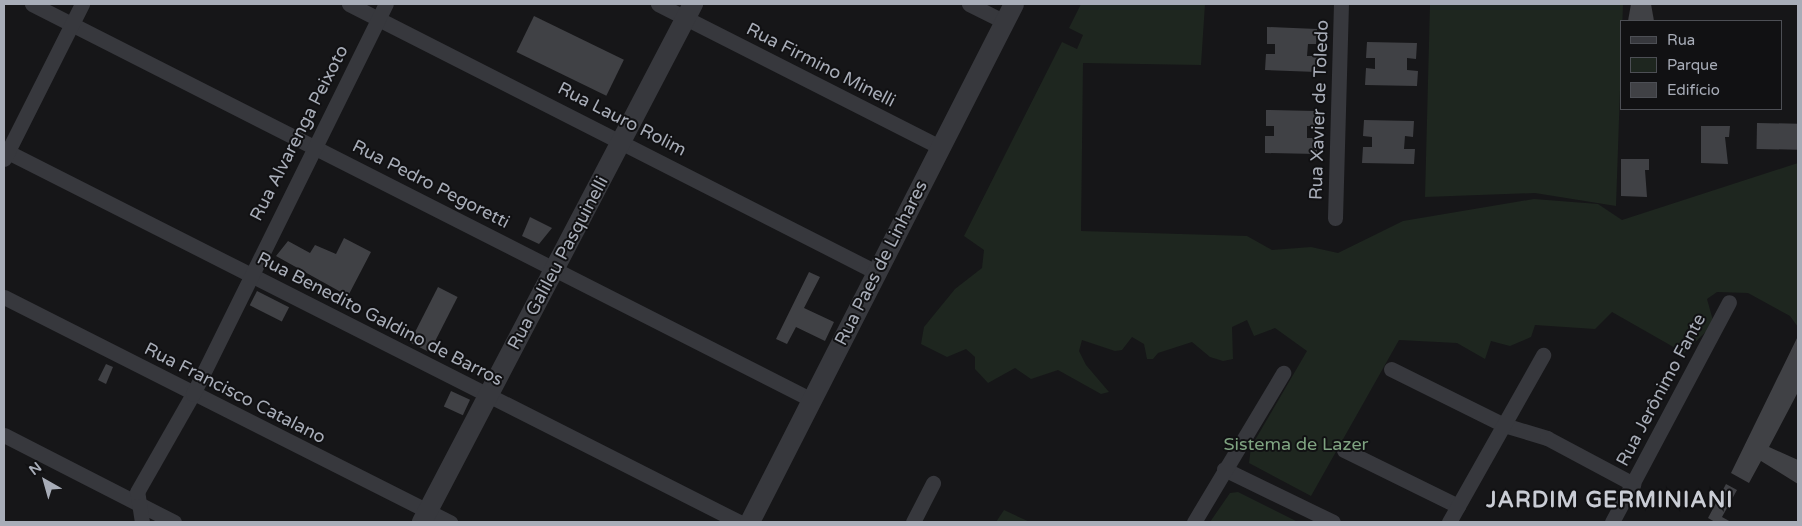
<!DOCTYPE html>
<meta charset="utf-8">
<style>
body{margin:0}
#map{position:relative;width:1802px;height:526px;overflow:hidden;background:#161618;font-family:"Varela Round",sans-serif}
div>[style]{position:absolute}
.green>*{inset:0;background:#1e261f}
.building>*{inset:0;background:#404145;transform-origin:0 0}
.minor>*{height:15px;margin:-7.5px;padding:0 7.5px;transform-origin:7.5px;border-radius:7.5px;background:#37383d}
.tertiary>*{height:20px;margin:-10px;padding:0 10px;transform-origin:10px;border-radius:10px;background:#37383d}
span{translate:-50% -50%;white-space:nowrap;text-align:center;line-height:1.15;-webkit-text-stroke:4px #111113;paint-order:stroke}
.street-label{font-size:18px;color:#a8adb8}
.park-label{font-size:18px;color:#7fa381}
.district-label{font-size:22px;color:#c9ccd4;font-weight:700;letter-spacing:1px}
.frame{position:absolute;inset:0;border:5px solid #a8adb8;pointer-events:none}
.legend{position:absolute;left:1620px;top:20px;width:162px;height:90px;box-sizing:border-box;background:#111113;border:1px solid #4d4f55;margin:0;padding:6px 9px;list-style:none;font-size:15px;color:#a8adb8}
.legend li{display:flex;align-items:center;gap:10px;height:25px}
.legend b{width:25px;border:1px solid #4d4f55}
.north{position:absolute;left:20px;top:456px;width:50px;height:50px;-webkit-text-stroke:4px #111113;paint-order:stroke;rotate:322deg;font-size:14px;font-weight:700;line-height:20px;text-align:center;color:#a8adb8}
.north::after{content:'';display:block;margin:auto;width:18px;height:22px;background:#a8adb8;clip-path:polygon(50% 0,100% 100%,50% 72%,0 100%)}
</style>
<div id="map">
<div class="green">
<div style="clip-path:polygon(1081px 4px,1205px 4px,1201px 65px,1083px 63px,1081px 231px,1247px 236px,1272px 250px,1311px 247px,1338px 253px,1403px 221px,1534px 199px,1598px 204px,1622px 220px,1798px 163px,1798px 327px,1790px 316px,1748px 293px,1717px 292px,1707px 299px,1714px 324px,1684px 353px,1612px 312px,1595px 329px,1535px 325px,1531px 337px,1510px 346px,1491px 341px,1485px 359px,1457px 343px,1399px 340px,1311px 496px,1249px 463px,1251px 447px,1307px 351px,1275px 328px,1254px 336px,1247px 320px,1232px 327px,1233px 359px,1223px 361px,1210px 357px,1192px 342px,1158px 353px,1153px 359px,1147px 359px,1144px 344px,1132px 337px,1122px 350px,1115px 351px,1082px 340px,1079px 351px,1086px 365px,1109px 392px,1101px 394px,1058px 370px,1031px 379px,1015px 368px,988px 383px,975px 369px,975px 357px,966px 349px,947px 357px,921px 344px,924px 327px,955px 289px,982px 268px,984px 250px,964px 236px,1062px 42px,1077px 49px,1083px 35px,1069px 28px)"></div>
<div style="clip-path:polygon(1430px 4px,1623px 4px,1616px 206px,1535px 193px,1425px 197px)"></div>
<div style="clip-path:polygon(1238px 492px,1296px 521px,1300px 522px,1210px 522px,1230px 493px)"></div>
<div style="clip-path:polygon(1004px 510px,1021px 518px,1030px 522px,996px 522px)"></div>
</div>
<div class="building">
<div style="clip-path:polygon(1631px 4px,1651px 4px,1654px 21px,1628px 21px)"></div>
<div style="left:534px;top:16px;width:100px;height:40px;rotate:26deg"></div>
<div style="clip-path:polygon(1267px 27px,1317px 29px,1316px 44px,1308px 44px,1307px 56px,1318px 56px,1317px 72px,1265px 70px,1266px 54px,1275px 54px,1275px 44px,1267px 44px)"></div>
<div style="clip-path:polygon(1367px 42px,1417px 43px,1416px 59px,1407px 58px,1407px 70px,1418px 71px,1417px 86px,1365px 85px,1366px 68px,1375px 69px,1375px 58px,1366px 58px)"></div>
<div style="clip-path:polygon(1266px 110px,1316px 111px,1316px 126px,1307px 126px,1307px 138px,1317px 138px,1317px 154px,1265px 153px,1265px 136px,1274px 136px,1274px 126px,1266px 126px)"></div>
<div style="clip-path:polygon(1364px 120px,1414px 121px,1413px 137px,1405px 136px,1404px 149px,1415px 149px,1414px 164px,1362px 163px,1363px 147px,1372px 147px,1372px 137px,1363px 136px)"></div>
<div style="left:1757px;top:123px;width:41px;height:26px;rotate:1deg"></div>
<div style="clip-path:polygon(1701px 126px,1730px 126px,1729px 137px,1725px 137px,1728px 164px,1701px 163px)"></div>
<div style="clip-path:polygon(1621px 159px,1649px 159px,1649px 170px,1645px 170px,1647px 197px,1621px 196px)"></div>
<div style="clip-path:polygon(530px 217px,552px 228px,539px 244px,522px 236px)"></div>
<div style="clip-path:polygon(344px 238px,371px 252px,348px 296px,276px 256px,288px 241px,310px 253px,315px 245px,336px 254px)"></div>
<div style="clip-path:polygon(809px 272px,820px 277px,804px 308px,834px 322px,825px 341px,796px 327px,787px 344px,776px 339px)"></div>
<div style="left:438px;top:287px;width:22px;height:62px;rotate:27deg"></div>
<div style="left:257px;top:291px;width:36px;height:16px;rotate:27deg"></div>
<div style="clip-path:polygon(1798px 336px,1798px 392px,1769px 447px,1798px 460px,1798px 484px,1761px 461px,1749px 483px,1731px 473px)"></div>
<div style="clip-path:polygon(106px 364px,113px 367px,106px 384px,98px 380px)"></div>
<div style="left:451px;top:391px;width:21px;height:17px;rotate:25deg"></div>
<div style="clip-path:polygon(1726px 484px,1737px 490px,1722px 517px,1731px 522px,1715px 522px,1708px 518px)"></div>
</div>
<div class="minor">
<div style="left:32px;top:4px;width:875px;rotate:26.92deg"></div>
<div style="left:349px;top:4px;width:591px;rotate:26.96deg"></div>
<div style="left:658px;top:4px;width:316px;rotate:26.9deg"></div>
<div style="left:969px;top:4px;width:40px;rotate:26.6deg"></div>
<div style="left:4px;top:150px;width:824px;rotate:26.84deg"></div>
<div style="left:4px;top:159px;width:174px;rotate:-63.3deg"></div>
<div style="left:1335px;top:218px;width:214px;rotate:-88.4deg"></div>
<div style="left:4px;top:297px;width:500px;rotate:26.8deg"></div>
<div style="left:1391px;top:369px;width:126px;rotate:26.4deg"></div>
<div style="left:1504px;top:425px;width:45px;rotate:16.8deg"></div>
<div style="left:1547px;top:438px;width:98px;rotate:28.1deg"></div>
<div style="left:4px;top:435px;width:191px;rotate:27.1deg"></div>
<div style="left:1344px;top:450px;width:127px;rotate:26.2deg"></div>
<div style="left:1224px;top:469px;width:121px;rotate:25.9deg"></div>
<div style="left:142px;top:522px;width:30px;rotate:-99deg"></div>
<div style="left:137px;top:492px;width:113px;rotate:-60.3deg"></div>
<div style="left:193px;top:394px;width:435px;rotate:-63.7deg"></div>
<div style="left:913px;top:522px;width:44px;rotate:-62.9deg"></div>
<div style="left:1194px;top:522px;width:174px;rotate:-59.1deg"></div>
<div style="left:1449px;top:522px;width:192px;rotate:-60.6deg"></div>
<div style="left:1612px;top:522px;width:249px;rotate:-62deg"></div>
</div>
<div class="tertiary">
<div style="left:422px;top:522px;width:585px;rotate:-62.38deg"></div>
<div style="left:750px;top:522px;width:581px;rotate:-62.99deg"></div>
</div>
<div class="street-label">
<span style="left:821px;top:65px;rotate:27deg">Rua Firmino Minelli</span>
<span style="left:1319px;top:110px;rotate:-88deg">Rua Xavier de Toledo</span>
<span style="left:622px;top:119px;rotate:27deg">Rua Lauro Rolim</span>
<span style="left:299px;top:133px;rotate:-63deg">Rua Alvarenga Peixoto</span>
<span style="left:431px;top:184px;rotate:27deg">Rua Pedro Pegoretti</span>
<span style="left:558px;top:263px;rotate:-62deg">Rua Galileu Pasquinelli</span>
<span style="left:881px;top:263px;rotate:-63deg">Rua Paes de Linhares</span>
<span style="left:380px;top:319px;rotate:27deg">Rua Benedito Galdino de Barros</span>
<span style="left:1661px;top:390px;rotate:-62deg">Rua Jerônimo Fante</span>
<span style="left:235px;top:393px;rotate:27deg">Rua Francisco Catalano</span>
</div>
<div class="park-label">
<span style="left:1296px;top:444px">Sistema de Lazer</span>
</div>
<div class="district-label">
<span style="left:1610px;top:501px">JARDIM GERMINIANI</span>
</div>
<div class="frame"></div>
<ul class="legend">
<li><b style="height:6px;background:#37383d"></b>Rua</li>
<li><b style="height:14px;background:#1e261f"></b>Parque</li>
<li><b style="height:14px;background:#404145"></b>Edifício</li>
</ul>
<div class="north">N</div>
</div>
